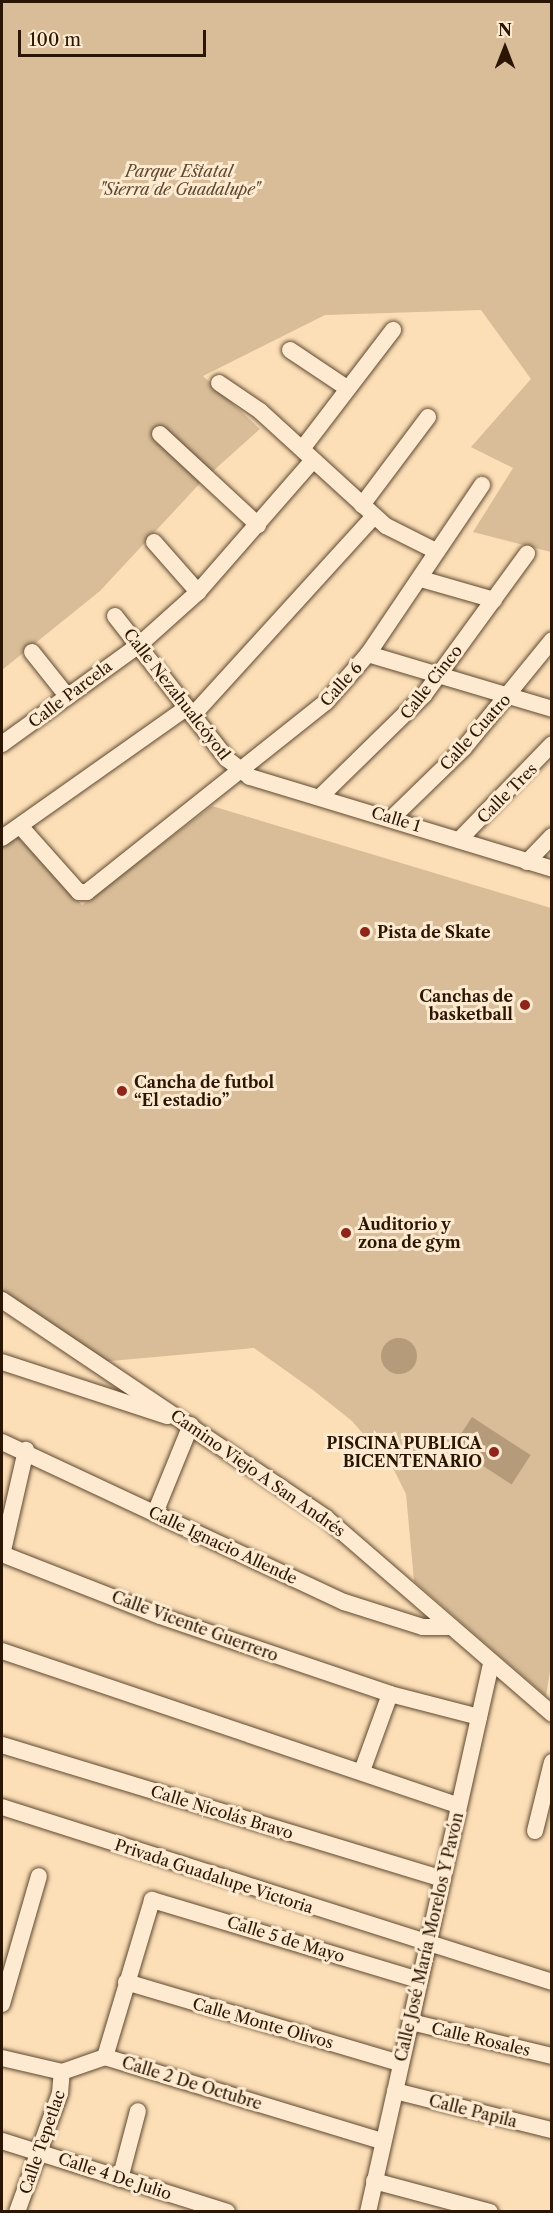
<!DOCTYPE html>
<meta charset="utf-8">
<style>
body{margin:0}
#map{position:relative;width:553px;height:2213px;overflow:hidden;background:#fcdfb7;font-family:"Libre Caslon Text",serif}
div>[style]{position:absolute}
.green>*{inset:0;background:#d8bd98}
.water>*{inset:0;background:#b59b7a;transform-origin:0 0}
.round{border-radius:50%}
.roads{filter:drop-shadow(0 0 2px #5f4830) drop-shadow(0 0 2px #5f4830)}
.minor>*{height:16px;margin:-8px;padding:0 8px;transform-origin:8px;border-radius:8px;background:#fdead0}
.dots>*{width:16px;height:16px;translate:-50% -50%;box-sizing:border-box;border:3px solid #fdead0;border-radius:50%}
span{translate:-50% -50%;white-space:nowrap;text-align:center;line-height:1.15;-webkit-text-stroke:6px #fdead0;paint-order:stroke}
.park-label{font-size:16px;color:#5f4830;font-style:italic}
.street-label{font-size:16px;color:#2b1603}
.poi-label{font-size:16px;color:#2b1603;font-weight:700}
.left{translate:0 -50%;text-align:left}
.right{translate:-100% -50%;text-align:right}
.frame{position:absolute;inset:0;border:3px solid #2b1603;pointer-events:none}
.north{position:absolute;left:475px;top:18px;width:60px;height:60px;-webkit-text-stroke:4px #fdead0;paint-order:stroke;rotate:0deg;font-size:16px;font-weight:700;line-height:24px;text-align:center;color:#2b1603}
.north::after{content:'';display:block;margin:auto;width:21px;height:27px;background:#2b1603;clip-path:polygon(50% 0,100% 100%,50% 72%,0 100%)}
.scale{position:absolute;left:18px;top:30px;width:188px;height:27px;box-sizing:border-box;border:3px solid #2b1603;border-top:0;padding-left:8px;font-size:18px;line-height:21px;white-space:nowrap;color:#2b1603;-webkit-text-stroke:4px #fdead0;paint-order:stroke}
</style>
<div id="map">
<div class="green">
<div style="clip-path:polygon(2px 2px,551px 2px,551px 552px,473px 532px,513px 468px,471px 447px,531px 379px,481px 310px,325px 315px,203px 376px,260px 429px,203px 480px,100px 591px,2px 670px)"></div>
<div style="clip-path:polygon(212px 806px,551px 908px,552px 1659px,546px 1696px,414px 1581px,406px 1494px,394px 1470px,352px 1421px,313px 1390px,254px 1348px,100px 1362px,2px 1297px,2px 845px,17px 836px,82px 905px)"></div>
</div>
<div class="water">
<div class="round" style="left:381px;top:1338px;width:36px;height:36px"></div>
<div style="left:472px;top:1417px;width:70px;height:35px;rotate:33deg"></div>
</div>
<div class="roads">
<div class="minor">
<div style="left:290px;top:350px;width:69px;rotate:33.7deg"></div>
<div style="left:219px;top:383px;width:50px;rotate:34.3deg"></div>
<div style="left:260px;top:411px;width:171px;rotate:42.4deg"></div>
<div style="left:386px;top:526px;width:56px;rotate:26.6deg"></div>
<div style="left:160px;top:434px;width:134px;rotate:42.9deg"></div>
<div style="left:302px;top:449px;width:150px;rotate:-52.6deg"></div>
<div style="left:362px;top:505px;width:110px;rotate:-53.1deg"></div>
<div style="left:154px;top:542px;width:67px;rotate:48.7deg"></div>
<div style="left:421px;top:579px;width:76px;rotate:16deg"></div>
<div style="left:115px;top:616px;width:182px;rotate:51.9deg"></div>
<div style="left:227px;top:759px;width:29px;rotate:38deg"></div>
<div style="left:250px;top:777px;width:316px;rotate:16.9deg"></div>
<div style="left:32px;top:652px;width:56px;rotate:51.5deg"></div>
<div style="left:368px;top:654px;width:192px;rotate:16.6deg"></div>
<div style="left:193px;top:715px;width:269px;rotate:-47.7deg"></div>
<div style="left:2px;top:744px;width:169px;rotate:-35.9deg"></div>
<div style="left:139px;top:645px;width:79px;rotate:-41.9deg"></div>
<div style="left:198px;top:592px;width:175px;rotate:-48.9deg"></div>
<div style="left:320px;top:797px;width:146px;rotate:-44.4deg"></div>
<div style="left:424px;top:695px;width:175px;rotate:-53.9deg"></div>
<div style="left:392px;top:818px;width:100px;rotate:-44.2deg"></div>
<div style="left:464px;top:748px;width:139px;rotate:-50.8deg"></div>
<div style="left:21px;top:827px;width:87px;rotate:48.3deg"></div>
<div style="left:79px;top:892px;width:8px"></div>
<div style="left:87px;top:892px;width:305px;rotate:-38.5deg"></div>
<div style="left:326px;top:702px;width:64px;rotate:-48.8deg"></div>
<div style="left:368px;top:654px;width:204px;rotate:-56deg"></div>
<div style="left:2px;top:838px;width:225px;rotate:-35.2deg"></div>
<div style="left:460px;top:839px;width:132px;rotate:-45.9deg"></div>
<div style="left:527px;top:862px;width:36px;rotate:-46deg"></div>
<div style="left:2px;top:1300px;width:391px;rotate:33.9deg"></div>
<div style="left:326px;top:1518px;width:299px;rotate:40.9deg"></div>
<div style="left:2px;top:1362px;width:174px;rotate:18.1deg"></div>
<div style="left:2px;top:1442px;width:378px;rotate:25.1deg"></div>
<div style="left:344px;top:1602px;width:83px;rotate:17.6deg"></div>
<div style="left:423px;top:1627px;width:28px"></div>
<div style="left:155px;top:1513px;width:95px;rotate:-67.8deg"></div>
<div style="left:2px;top:1554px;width:170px;rotate:21.4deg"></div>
<div style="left:160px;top:1616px;width:243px;rotate:18.7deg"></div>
<div style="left:390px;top:1694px;width:92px;rotate:14.5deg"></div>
<div style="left:2px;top:1555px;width:108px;rotate:-77.1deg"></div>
<div style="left:2px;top:1651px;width:481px;rotate:18.7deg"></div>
<div style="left:2px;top:1745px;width:460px;rotate:16.9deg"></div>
<div style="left:362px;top:1771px;width:82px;rotate:-70deg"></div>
<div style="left:2px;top:1807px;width:577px;rotate:17.65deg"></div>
<div style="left:535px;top:1831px;width:71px;rotate:-76.2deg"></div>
<div style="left:126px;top:1982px;width:286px;rotate:16.5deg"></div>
<div style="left:2px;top:2004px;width:133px;rotate:-73.9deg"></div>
<div style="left:411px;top:2022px;width:145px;rotate:13.6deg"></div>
<div style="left:105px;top:2057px;width:164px;rotate:-73.3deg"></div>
<div style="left:152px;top:1900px;width:279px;rotate:16.7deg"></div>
<div style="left:2px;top:2058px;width:62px;rotate:13.1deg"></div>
<div style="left:62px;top:2072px;width:46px;rotate:-19.2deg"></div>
<div style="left:105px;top:2057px;width:289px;rotate:16.9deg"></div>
<div style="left:395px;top:2091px;width:162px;rotate:14deg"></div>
<div style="left:2px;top:2141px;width:236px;rotate:17.5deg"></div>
<div style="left:120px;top:2179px;width:70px;rotate:-75.2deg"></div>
<div style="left:374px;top:2181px;width:120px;rotate:15deg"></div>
<div style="left:17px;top:2212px;width:127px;rotate:-70.1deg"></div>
<div style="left:60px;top:2093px;width:21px;rotate:-85deg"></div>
<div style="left:368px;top:2212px;width:562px;rotate:-77.35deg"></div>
</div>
</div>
<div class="dots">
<div style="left:365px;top:932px;background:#8f2418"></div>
<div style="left:525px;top:1005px;background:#8f2418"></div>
<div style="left:122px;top:1091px;background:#8f2418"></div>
<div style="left:346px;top:1233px;background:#8f2418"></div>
<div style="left:494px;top:1452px;background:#8f2418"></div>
</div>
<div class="park-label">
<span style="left:179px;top:180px">Parque Estatal<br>"Sierra de Guadalupe"</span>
</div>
<div class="street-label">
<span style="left:431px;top:682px;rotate:-52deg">Calle Cinco</span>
<span style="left:341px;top:684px;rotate:-48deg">Calle 6</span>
<span style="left:70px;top:694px;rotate:-37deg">Calle Parcela</span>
<span style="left:177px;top:694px;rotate:52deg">Calle Nezahualcóyotl</span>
<span style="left:475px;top:732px;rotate:-48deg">Calle Cuatro</span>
<span style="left:507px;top:793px;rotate:-45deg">Calle Tres</span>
<span style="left:396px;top:819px;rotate:17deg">Calle 1</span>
<span style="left:258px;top:1473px;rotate:35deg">Camino Viejo A San Andrés</span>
<span style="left:223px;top:1545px;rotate:25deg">Calle Ignacio Allende</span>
<span style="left:195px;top:1626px;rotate:20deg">Calle Vicente Guerrero</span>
<span style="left:222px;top:1812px;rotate:17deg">Calle Nicolás Bravo</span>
<span style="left:214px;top:1876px;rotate:18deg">Privada Guadalupe Victoria</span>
<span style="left:429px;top:1937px;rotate:-77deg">Calle José María Morelos Y Pavón</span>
<span style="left:286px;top:1939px;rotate:17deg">Calle 5 de Mayo</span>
<span style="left:263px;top:2023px;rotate:16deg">Calle Monte Olivos</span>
<span style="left:481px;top:2039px;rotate:13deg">Calle Rosales</span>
<span style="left:192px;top:2083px;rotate:17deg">Calle 2 De Octubre</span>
<span style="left:473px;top:2111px;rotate:14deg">Calle Papila</span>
<span style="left:42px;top:2142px;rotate:-71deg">Calle Tepetlac</span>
<span style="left:115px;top:2176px;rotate:18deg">Calle 4 De Julio</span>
</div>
<div class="poi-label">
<span class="left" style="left:377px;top:932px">Pista de Skate</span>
<span class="right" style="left:513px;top:1005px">Canchas de<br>basketball</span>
<span class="left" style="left:134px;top:1091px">Cancha de futbol<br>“El estadio”</span>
<span class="left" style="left:358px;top:1233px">Auditorio y<br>zona de gym</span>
<span class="right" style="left:482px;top:1452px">PISCINA PUBLICA<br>BICENTENARIO</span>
</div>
<div class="frame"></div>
<div class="north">N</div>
<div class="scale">100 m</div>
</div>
